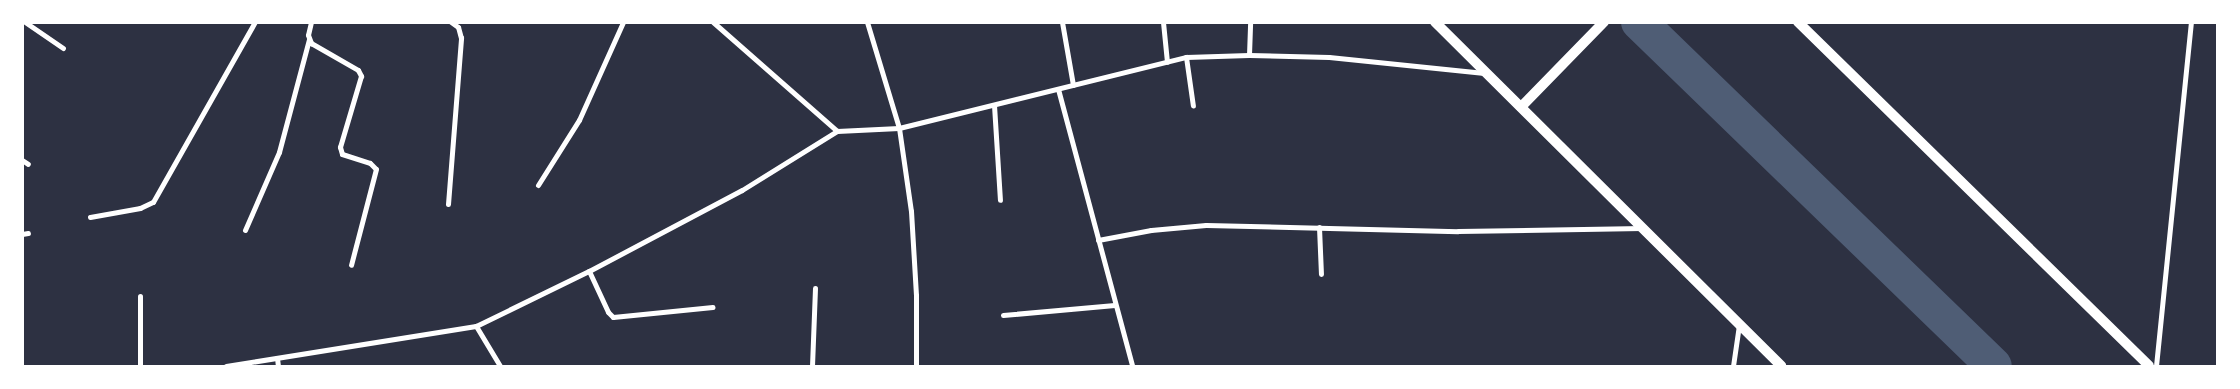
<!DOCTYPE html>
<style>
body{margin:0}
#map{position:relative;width:2240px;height:389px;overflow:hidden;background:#2d3142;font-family:"Open Sans",sans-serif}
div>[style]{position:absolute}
.canal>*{height:36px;margin:-18px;padding:0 18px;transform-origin:18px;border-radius:18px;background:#4f5d75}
.minor>*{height:5px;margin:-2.5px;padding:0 2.5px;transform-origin:2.5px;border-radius:2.5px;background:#fff}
.secondary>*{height:10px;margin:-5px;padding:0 5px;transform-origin:5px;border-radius:5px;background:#fff}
span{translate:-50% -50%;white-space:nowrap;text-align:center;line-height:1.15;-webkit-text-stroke:5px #fff;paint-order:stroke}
.frame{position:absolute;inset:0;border:24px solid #fff;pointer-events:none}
</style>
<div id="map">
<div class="canal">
<div style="left:1639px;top:22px;width:494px;rotate:44.1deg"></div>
</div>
<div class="minor">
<div style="left:25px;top:22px;width:46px;rotate:34.4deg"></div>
<div style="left:311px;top:22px;width:13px;rotate:103deg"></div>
<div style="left:308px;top:35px;width:9px;rotate:69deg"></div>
<div style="left:311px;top:43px;width:54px;rotate:29.9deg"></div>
<div style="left:358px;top:70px;width:7px;rotate:63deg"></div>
<div style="left:361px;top:76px;width:74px;rotate:106.5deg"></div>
<div style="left:340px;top:147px;width:7px;rotate:74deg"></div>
<div style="left:342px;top:154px;width:29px;rotate:18deg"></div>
<div style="left:370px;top:163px;width:8px;rotate:45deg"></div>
<div style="left:376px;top:169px;width:99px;rotate:104.6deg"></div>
<div style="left:713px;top:22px;width:165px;rotate:41.3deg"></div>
<div style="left:867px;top:22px;width:111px;rotate:73.2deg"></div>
<div style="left:899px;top:128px;width:84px;rotate:81.8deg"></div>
<div style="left:911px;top:211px;width:84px;rotate:86.6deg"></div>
<div style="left:916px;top:295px;width:71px;rotate:90deg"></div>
<div style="left:1062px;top:22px;width:64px;rotate:80.1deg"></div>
<div style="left:1163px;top:22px;width:40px;rotate:84.3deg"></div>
<div style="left:1249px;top:55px;width:33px;rotate:-88deg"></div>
<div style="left:1186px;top:57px;width:49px;rotate:81.9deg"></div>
<div style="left:1058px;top:89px;width:287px;rotate:75deg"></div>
<div style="left:994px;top:105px;width:95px;rotate:86.4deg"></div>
<div style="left:22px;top:160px;width:7px;rotate:34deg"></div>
<div style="left:538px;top:185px;width:77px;rotate:-57.8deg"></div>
<div style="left:579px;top:120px;width:107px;rotate:-65.8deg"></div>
<div style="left:448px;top:204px;width:167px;rotate:-85.5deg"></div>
<div style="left:461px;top:38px;width:11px;rotate:-105deg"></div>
<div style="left:458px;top:27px;width:9px;rotate:-144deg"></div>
<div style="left:90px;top:217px;width:51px;rotate:-10.2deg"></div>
<div style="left:140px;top:208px;width:14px;rotate:-25deg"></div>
<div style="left:153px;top:202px;width:207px;rotate:-60.5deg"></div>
<div style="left:1319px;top:227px;width:47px;rotate:87.6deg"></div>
<div style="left:245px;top:230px;width:85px;rotate:-66.4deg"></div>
<div style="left:279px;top:152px;width:117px;rotate:-75.1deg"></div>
<div style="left:22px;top:234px;width:6px;rotate:-9deg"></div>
<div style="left:1098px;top:240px;width:54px;rotate:-10.7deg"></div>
<div style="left:1151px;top:230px;width:55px;rotate:-5.2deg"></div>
<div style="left:1206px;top:225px;width:252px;rotate:1.4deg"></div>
<div style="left:1458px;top:231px;width:184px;rotate:-0.9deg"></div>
<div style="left:589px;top:271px;width:45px;rotate:65.1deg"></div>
<div style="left:608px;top:312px;width:7px;rotate:45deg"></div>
<div style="left:613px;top:317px;width:100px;rotate:-5.7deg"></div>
<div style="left:140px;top:296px;width:70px;rotate:90deg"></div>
<div style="left:1003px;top:315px;width:112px;rotate:-5.1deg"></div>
<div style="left:476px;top:326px;width:47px;rotate:59deg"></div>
<div style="left:277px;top:358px;width:8px;rotate:83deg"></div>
<div style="left:226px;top:366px;width:253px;rotate:-9.1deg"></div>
<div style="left:476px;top:326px;width:126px;rotate:-26deg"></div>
<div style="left:589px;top:271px;width:173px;rotate:-27.9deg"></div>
<div style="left:742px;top:190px;width:112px;rotate:-31.8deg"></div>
<div style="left:837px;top:131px;width:62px;rotate:-2.8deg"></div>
<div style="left:899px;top:128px;width:296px;rotate:-13.9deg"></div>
<div style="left:1186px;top:57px;width:63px;rotate:-1.8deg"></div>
<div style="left:1249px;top:55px;width:80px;rotate:1.4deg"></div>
<div style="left:1329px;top:57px;width:156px;rotate:5.9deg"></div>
<div style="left:812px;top:366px;width:78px;rotate:-87.8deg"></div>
<div style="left:1733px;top:366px;width:41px;rotate:-81.7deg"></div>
<div style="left:2156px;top:366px;width:346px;rotate:-84.2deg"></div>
</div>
<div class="secondary">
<div style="left:1435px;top:22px;width:488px;rotate:44.8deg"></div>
<div style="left:1798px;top:22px;width:491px;rotate:44.4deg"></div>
<div style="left:1521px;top:107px;width:119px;rotate:-45.7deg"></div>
</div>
<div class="frame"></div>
</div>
